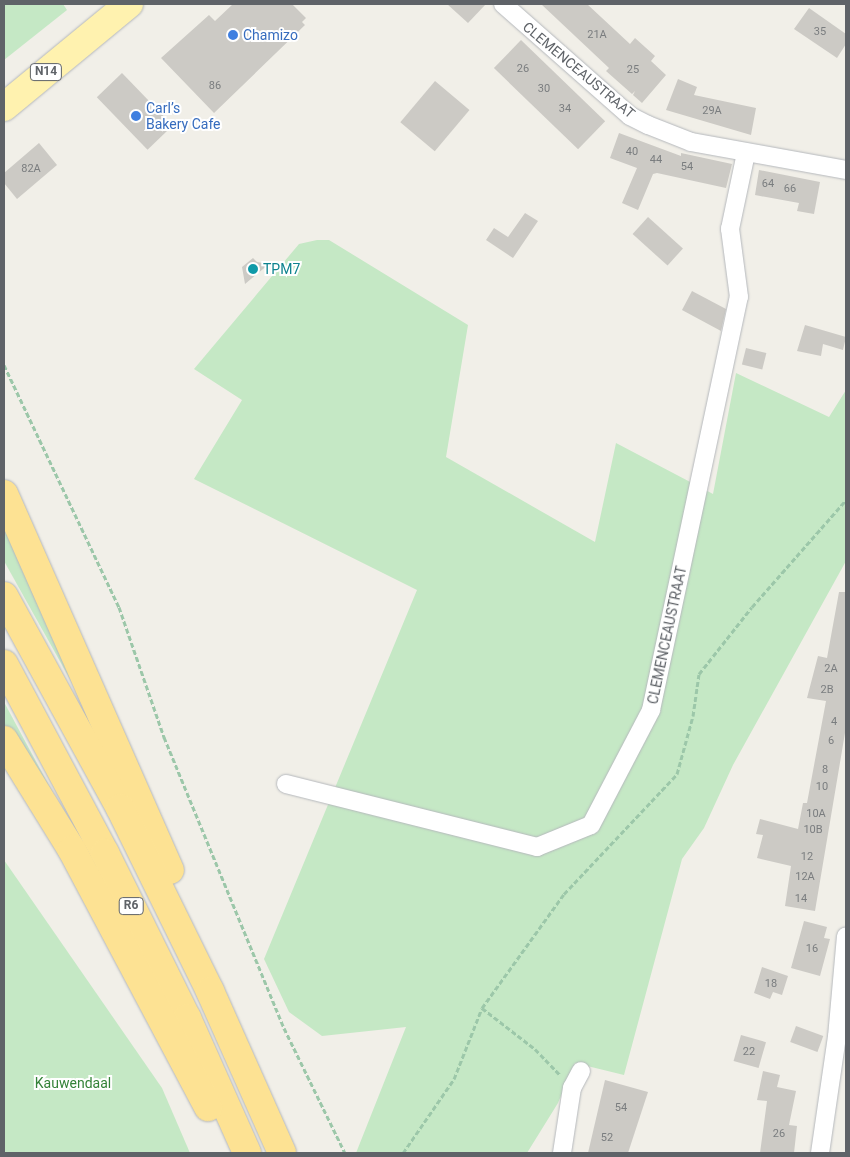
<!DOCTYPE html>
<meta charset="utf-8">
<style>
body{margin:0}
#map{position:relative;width:850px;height:1157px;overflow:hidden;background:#f1efe8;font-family:Roboto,sans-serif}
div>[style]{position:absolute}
.green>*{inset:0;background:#c5e8c5}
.building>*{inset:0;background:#cccac5;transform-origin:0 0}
.path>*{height:3px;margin-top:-1.5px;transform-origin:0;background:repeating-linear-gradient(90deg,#9cc7a9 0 5px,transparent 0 7.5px)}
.roads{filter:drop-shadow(0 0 1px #b5b8bc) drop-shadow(0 0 1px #b5b8bc)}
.street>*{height:18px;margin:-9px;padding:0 9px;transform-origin:9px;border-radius:9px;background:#fff}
.primary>*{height:28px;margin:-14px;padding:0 14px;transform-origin:14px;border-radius:14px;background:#fff2af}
.highway>*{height:28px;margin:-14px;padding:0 14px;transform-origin:14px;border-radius:14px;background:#fde293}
.dots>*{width:14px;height:14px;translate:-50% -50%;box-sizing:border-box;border:2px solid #fff;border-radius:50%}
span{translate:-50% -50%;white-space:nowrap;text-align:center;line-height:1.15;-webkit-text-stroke:4px #fff;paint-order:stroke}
.number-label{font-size:11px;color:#7a7d7f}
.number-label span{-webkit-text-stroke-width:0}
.shield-label span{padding:1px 4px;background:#fff;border:1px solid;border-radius:4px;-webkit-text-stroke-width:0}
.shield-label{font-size:12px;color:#5f6368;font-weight:700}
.shop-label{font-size:14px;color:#366cbe}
.left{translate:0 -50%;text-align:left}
.street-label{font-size:14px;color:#5f6368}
.culture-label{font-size:14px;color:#0d838f}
.park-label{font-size:14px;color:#348238}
.frame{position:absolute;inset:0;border:5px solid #5f6368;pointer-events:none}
</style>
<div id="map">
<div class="green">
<div style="clip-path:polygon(4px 4px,63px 4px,67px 10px,4px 60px)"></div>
<div style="clip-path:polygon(317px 240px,329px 240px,468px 325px,446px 457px,595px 542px,616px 443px,713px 494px,736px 373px,829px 417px,846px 390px,846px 561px,733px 765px,704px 828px,682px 859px,624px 1075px,575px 1063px,558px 1103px,527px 1153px,356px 1153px,406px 1027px,322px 1036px,289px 1012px,264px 959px,417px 590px,194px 479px,242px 400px,194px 369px,299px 244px)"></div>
<div style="clip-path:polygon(4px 516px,105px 742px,4px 561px)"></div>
<div style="clip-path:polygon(4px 702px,89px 860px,4px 726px)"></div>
<div style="clip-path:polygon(4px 860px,162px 1088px,190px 1153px,4px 1153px)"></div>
</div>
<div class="building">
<div style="clip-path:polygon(233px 4px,292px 4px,306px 18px,302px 22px,305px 25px,214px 113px,161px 58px,209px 15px,215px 21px)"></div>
<div style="clip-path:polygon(447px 4px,486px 4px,468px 23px)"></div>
<div style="clip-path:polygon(541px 4px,587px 4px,630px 44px,635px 38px,655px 56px,651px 61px,666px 75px,642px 103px,633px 95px,635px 91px,632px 94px,606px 71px,609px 68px)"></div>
<div style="clip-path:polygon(809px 8px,846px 34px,846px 44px,837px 58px,794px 29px)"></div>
<div style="left:521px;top:40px;width:117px;height:39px;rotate:44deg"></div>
<div style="left:122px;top:73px;width:73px;height:35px;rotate:46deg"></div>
<div style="clip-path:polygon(678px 79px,697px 87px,694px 95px,756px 108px,751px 135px,666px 110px)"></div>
<div style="left:435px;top:81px;width:45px;height:54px;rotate:40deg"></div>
<div style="clip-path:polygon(619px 133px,681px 156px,681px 153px,732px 164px,726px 188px,657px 173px,653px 174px,638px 210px,622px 203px,637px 168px,610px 158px)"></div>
<div style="clip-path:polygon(39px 143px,57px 165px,17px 199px,4px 183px,4px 173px)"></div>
<div style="clip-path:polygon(759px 170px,820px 182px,814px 214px,797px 211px,799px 203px,755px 195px)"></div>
<div style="clip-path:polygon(525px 213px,538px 221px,513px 258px,486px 240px,494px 228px,508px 237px)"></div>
<div style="left:648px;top:217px;width:47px;height:23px;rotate:42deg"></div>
<div style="clip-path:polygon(253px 258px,257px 262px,269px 264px,245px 284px,242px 267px)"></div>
<div style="clip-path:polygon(692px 291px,726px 309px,721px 331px,682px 310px)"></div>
<div style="clip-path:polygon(805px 325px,846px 337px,843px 350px,823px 344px,821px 356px,797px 351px)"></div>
<div style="left:746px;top:348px;width:21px;height:17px;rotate:14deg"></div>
<div style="clip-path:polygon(839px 592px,846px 592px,846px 727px,815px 911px,785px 906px,791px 866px,757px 858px,763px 835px,756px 834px,760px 819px,798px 829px,803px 803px,807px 803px,826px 701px,807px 698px,818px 656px,827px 658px)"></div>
<div style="clip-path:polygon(804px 921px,827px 927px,824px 938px,830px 939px,820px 976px,791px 968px)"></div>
<div style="clip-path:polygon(762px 967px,788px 976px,782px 995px,773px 992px,770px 999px,754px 993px)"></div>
<div style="left:796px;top:1026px;width:29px;height:17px;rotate:20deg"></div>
<div style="left:741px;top:1035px;width:26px;height:27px;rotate:16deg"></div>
<div style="clip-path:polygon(763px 1071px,780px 1075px,777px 1087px,796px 1091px,789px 1125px,797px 1126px,794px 1153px,760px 1153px,767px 1101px,757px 1100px)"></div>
<div style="clip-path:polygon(605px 1080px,648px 1092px,628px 1153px,588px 1153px)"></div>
</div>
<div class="path">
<div style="left:4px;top:365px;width:268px;rotate:64.6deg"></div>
<div style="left:119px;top:607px;width:138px;rotate:70.9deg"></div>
<div style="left:164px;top:737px;width:315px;rotate:67.6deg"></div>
<div style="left:284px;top:1028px;width:139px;rotate:64deg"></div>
<div style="left:482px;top:1008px;width:67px;rotate:37.7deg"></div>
<div style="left:535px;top:1049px;width:37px;rotate:46deg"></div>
<div style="left:403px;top:1153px;width:90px;rotate:-55.4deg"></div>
<div style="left:454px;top:1079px;width:76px;rotate:-68.5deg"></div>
<div style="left:482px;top:1008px;width:140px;rotate:-54.3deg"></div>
<div style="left:564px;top:894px;width:165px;rotate:-46.7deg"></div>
<div style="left:677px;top:774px;width:60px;rotate:-74.6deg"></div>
<div style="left:693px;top:716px;width:42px;rotate:-81.9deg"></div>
<div style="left:699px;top:674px;width:85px;rotate:-51.7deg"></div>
<div style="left:752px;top:607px;width:142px;rotate:-48.7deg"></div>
</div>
<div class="roads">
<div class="street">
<div style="left:503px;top:4px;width:169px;rotate:41.4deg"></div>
<div style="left:630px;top:116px;width:20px;rotate:27deg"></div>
<div style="left:648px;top:125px;width:46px;rotate:21.6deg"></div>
<div style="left:691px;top:142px;width:158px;rotate:10.2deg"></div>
<div style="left:286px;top:784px;width:259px;rotate:14.1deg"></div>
<div style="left:537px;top:847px;width:58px;rotate:-22.2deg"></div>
<div style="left:591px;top:825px;width:130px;rotate:-62.4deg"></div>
<div style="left:651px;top:710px;width:422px;rotate:-78deg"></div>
<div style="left:739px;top:297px;width:69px;rotate:-97.5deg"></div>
<div style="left:730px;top:229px;width:78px;rotate:-78.1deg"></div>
<div style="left:562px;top:1153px;width:66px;rotate:-81.3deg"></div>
<div style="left:572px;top:1088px;width:19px;rotate:-62deg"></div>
<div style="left:820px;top:1153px;width:117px;rotate:-81.7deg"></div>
<div style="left:837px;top:1037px;width:101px;rotate:-84.9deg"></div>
</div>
<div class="primary">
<div style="left:4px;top:107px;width:162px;rotate:-39.5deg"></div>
</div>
<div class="highway">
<div style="left:4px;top:494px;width:411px;rotate:66.2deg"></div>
<div style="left:4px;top:596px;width:242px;rotate:61.3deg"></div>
<div style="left:120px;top:808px;width:204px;rotate:63.8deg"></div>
<div style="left:210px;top:991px;width:177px;rotate:66deg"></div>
<div style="left:4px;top:664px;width:214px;rotate:61.9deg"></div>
<div style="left:105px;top:853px;width:184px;rotate:63.6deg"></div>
<div style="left:187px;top:1018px;width:148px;rotate:66deg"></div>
<div style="left:4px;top:740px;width:129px;rotate:58.3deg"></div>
<div style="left:72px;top:850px;width:291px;rotate:62.1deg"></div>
</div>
</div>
<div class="dots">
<div style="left:233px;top:35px;background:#3f7fe0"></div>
<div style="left:136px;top:116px;background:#3f7fe0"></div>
<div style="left:253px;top:269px;background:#0f9aa8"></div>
</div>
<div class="number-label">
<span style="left:820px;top:32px">35</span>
<span style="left:597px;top:35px">21A</span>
<span style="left:523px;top:69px">26</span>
<span style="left:633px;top:70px">25</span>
<span style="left:215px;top:86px">86</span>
<span style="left:544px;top:89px">30</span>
<span style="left:565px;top:109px">34</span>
<span style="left:712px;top:111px">29A</span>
<span style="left:632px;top:152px">40</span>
<span style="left:656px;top:160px">44</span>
<span style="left:687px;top:167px">54</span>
<span style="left:31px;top:169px">82A</span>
<span style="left:768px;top:184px">64</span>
<span style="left:790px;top:189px">66</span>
<span style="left:831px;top:669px">2A</span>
<span style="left:827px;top:690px">2B</span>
<span style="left:834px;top:722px">4</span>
<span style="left:831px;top:741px">6</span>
<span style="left:825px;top:770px">8</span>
<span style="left:822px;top:787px">10</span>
<span style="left:816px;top:814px">10A</span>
<span style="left:813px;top:830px">10B</span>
<span style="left:807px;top:857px">12</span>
<span style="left:805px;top:877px">12A</span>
<span style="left:801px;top:899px">14</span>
<span style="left:812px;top:949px">16</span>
<span style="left:771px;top:984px">18</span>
<span style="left:749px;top:1052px">22</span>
<span style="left:621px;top:1108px">54</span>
<span style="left:779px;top:1134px">26</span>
<span style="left:607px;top:1138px">52</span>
</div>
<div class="shield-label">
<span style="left:46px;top:72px">N14</span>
<span style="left:131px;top:906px">R6</span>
</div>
<div class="shop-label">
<span class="left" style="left:243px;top:35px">Chamizo</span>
<span class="left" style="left:146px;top:116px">Carl’s<br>Bakery Cafe</span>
</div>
<div class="street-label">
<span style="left:579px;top:70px;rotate:40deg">CLEMENCEAUSTRAAT</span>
<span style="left:667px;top:635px;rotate:-78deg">CLEMENCEAUSTRAAT</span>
</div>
<div class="culture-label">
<span class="left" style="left:263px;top:269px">TPM7</span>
</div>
<div class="park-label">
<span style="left:73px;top:1083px">Kauwendaal</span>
</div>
<div class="frame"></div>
</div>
